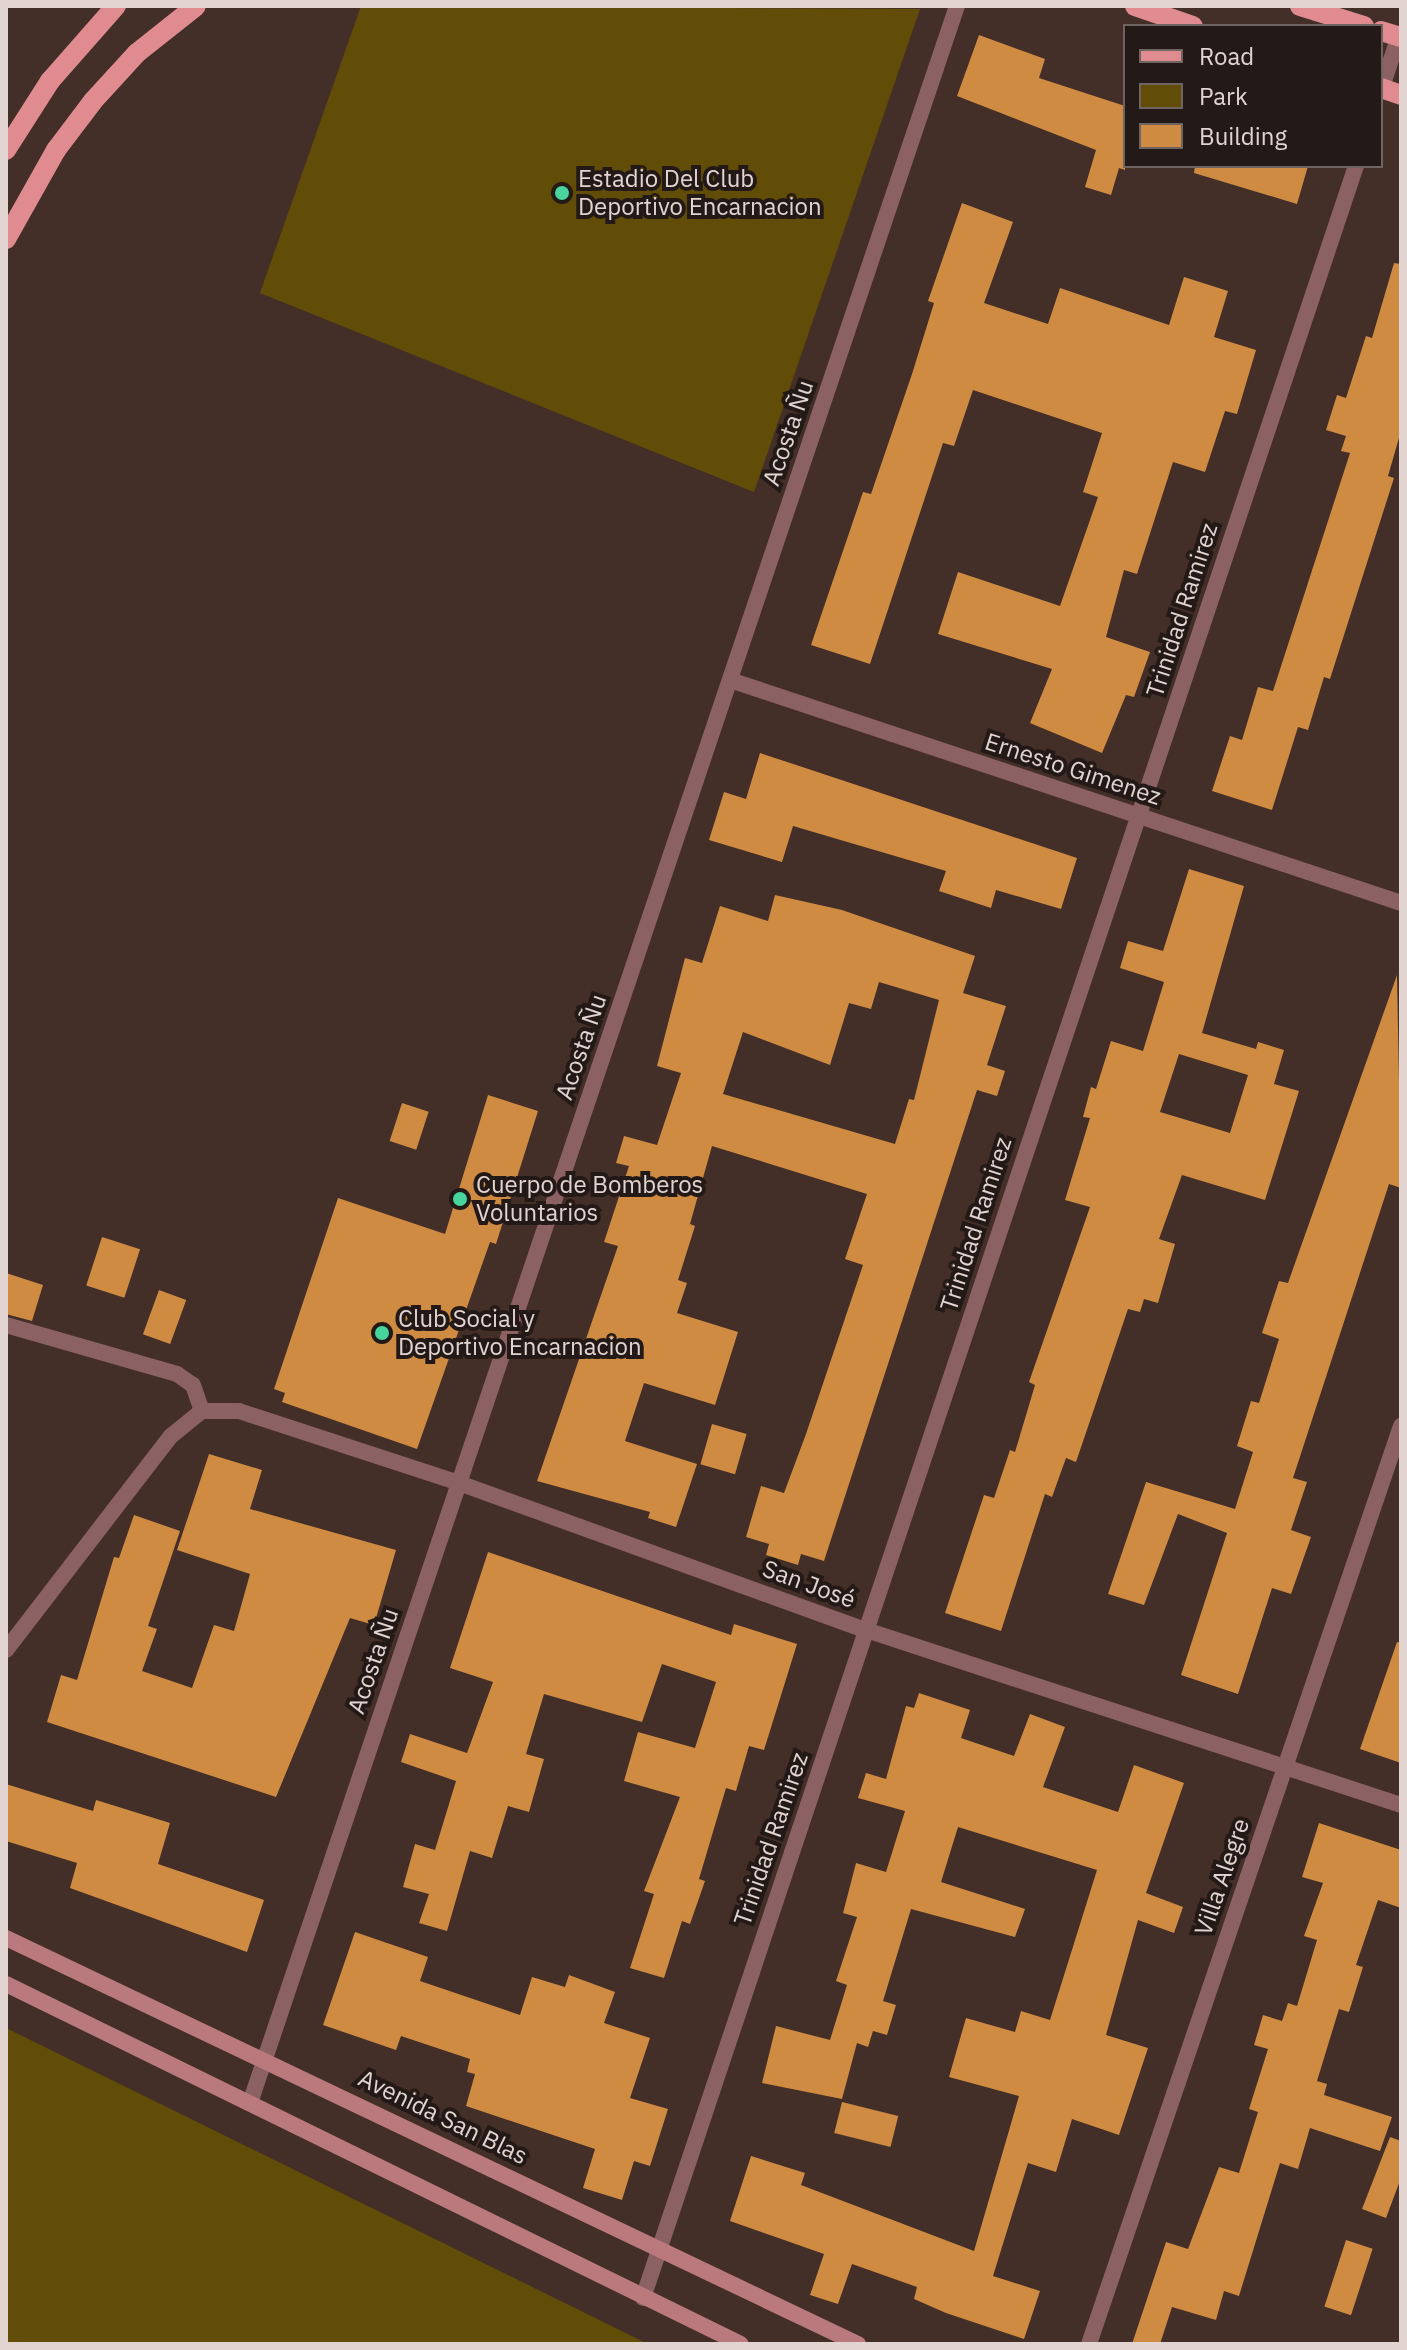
<!DOCTYPE html>
<meta charset="utf-8">
<style>
body{margin:0}
#map{position:relative;width:1407px;height:2350px;overflow:hidden;background:#432f27;font-family:"IBM Plex Sans",sans-serif}
div>[style]{position:absolute}
.green>*{inset:0;background:#624d08}
.building>*{inset:0;background:#cf8b42;transform-origin:0 0}
.street>*{height:16px;margin:-8px;padding:0 8px;transform-origin:8px;border-radius:8px;background:#8b6163}
.secondary>*{height:16px;margin:-8px;padding:0 8px;transform-origin:8px;border-radius:8px;background:#ba797c}
.primary>*{height:20px;margin:-10px;padding:0 10px;transform-origin:10px;border-radius:10px;background:#df8b8f}
.dots>*{width:22px;height:22px;translate:-50% -50%;box-sizing:border-box;border:4px solid #231916;border-radius:50%}
span{translate:-50% -50%;white-space:nowrap;text-align:center;line-height:1.15;-webkit-text-stroke:8px #231916;paint-order:stroke}
.poi-label{font-size:24px;color:#e2d4d0}
.left{translate:0 -50%;text-align:left}
.street-label{font-size:24px;color:#e2d4d0}
.frame{position:absolute;inset:0;border:8px solid #e2d4d0;pointer-events:none}
.legend{position:absolute;left:1123px;top:24px;width:260px;height:144px;box-sizing:border-box;background:#231916;border:2px solid #6f6460;margin:0;padding:10px 14px;list-style:none;font-size:24px;color:#e2d4d0}
.legend li{display:flex;align-items:center;gap:16px;height:40px}
.legend b{width:40px;border:2px solid #6f6460}
</style>
<div id="map">
<div class="green">
<div style="clip-path:polygon(361px 6px,920px 9px,754px 492px,260px 293px)"></div>
<div style="clip-path:polygon(6px 2028px,648px 2344px,6px 2344px)"></div>
</div>
<div class="building">
<div style="clip-path:polygon(979px 35px,1045px 59px,1039px 78px,1125px 106px,1125px 170px,1119px 168px,1111px 195px,1085px 187px,1096px 150px,957px 96px)"></div>
<div style="clip-path:polygon(1195px 166px,1308px 166px,1297px 204px,1194px 173px)"></div>
<div style="clip-path:polygon(962px 203px,1013px 222px,984px 303px,1048px 324px,1060px 288px,1169px 325px,1184px 277px,1228px 291px,1214px 337px,1256px 350px,1237px 414px,1225px 411px,1205px 472px,1173px 462px,1137px 574px,1124px 570px,1106px 637px,1150px 652px,1134px 697px,1126px 695px,1102px 753px,1030px 723px,1052px 669px,938px 634px,958px 572px,1060px 606px,1098px 497px,1083px 492px,1102px 433px,973px 390px,954px 446px,943px 443px,870px 664px,811px 645px,863px 492px,871px 494px,912px 374px,934px 303px,928px 301px)"></div>
<div style="clip-path:polygon(1394px 263px,1401px 264px,1401px 431px,1388px 476px,1394px 478px,1330px 679px,1324px 677px,1308px 730px,1298px 727px,1272px 810px,1212px 791px,1230px 736px,1242px 740px,1258px 687px,1273px 691px,1350px 453px,1341px 451px,1346px 436px,1326px 430px,1337px 395px,1346px 398px,1366px 336px,1372px 338px)"></div>
<div style="clip-path:polygon(760px 753px,1077px 858px,1061px 909px,996px 890px,991px 908px,939px 891px,946px 871px,793px 826px,782px 862px,709px 840px,724px 792px,746px 799px)"></div>
<div style="clip-path:polygon(evenodd,1189px 869px,1244px 886px,1202px 1033px,1256px 1049px,1258px 1042px,1284px 1050px,1274px 1084px,1299px 1091px,1265px 1200px,1182px 1175px,1159px 1239px,1175px 1244px,1158px 1303px,1144px 1299px,1140px 1312px,1128px 1309px,1076px 1462px,1066px 1458px,1052px 1497px,1045px 1494px,1001px 1631px,945px 1613px,984px 1495px,994px 1498px,1010px 1450px,1015px 1452px,1035px 1385px,1029px 1382px,1090px 1207px,1065px 1200px,1090px 1118px,1083px 1117px,1091px 1087px,1096px 1089px,1111px 1041px,1143px 1051px,1164px 982px,1120px 968px,1128px 941px,1163px 951px,1189px 869px,1179px 1054px,1248px 1075px,1230px 1133px,1160px 1112px,1179px 1054px)"></div>
<div style="clip-path:polygon(evenodd,775px 895px,842px 910px,975px 956px,963px 993px,1006px 1006px,987px 1065px,1005px 1071px,997px 1096px,977px 1090px,824px 1561px,801px 1554px,798px 1565px,766px 1555px,769px 1544px,746px 1537px,761px 1486px,784px 1493px,806px 1434px,863px 1265px,845px 1259px,867px 1194px,712px 1146px,690px 1224px,695px 1226px,678px 1280px,687px 1283px,677px 1313px,738px 1332px,715px 1405px,644px 1383px,625px 1441px,697px 1464px,676px 1527px,648px 1518px,650px 1512px,537px 1481px,618px 1246px,604px 1242px,629px 1166px,616px 1163px,624px 1136px,657px 1145px,681px 1073px,657px 1066px,685px 958px,702px 963px,720px 906px,768px 921px,775px 895px,879px 982px,939px 1000px,914px 1100px,909px 1099px,895px 1144px,723px 1094px,743px 1032px,830px 1065px,849px 1003px,871px 1009px,879px 982px)"></div>
<div style="clip-path:polygon(1397px 975px,1401px 1188px,1389px 1184px,1293px 1478px,1307px 1482px,1291px 1530px,1311px 1537px,1291px 1594px,1272px 1588px,1238px 1694px,1181px 1675px,1227px 1533px,1178px 1514px,1144px 1605px,1108px 1594px,1146px 1482px,1235px 1509px,1253px 1452px,1237px 1446px,1251px 1401px,1259px 1403px,1279px 1339px,1262px 1333px,1279px 1281px,1288px 1283px)"></div>
<div style="clip-path:polygon(488px 1095px,538px 1111px,496px 1244px,490px 1242px,417px 1449px,282px 1402px,285px 1393px,274px 1389px,338px 1198px,445px 1234px)"></div>
<div style="left:402px;top:1103px;width:28px;height:40px;rotate:18deg"></div>
<div style="left:102px;top:1237px;width:40px;height:51px;rotate:18deg"></div>
<div style="clip-path:polygon(6px 1273px,43px 1285px,32px 1321px,6px 1314px)"></div>
<div style="left:159px;top:1290px;width:29px;height:47px;rotate:20deg"></div>
<div style="left:712px;top:1424px;width:36px;height:42px;rotate:16deg"></div>
<div style="clip-path:polygon(209px 1454px,262px 1470px,250px 1509px,396px 1550px,374px 1625px,350px 1618px,276px 1797px,47px 1722px,61px 1675px,77px 1680px,114px 1557px,119px 1558px,134px 1515px,180px 1531px,148px 1626px,157px 1629px,142px 1671px,192px 1688px,214px 1625px,234px 1631px,250px 1574px,177px 1550px)"></div>
<div style="clip-path:polygon(488px 1552px,731px 1635px,734px 1624px,797px 1644px,764px 1750px,749px 1746px,736px 1791px,726px 1788px,699px 1879px,705px 1881px,690px 1924px,682px 1921px,664px 1978px,630px 1968px,654px 1894px,644px 1891px,680px 1797px,624px 1781px,638px 1732px,695px 1748px,716px 1682px,662px 1664px,642px 1722px,544px 1694px,526px 1754px,544px 1759px,529px 1812px,508px 1806px,492px 1858px,470px 1851px,447px 1931px,419px 1923px,429px 1894px,403px 1887px,415px 1844px,435px 1850px,456px 1781px,401px 1762px,410px 1734px,467px 1753px,493px 1682px,450px 1668px)"></div>
<div style="clip-path:polygon(1397px 1642px,1401px 1643px,1401px 1763px,1360px 1749px)"></div>
<div style="clip-path:polygon(919px 1693px,970px 1710px,961px 1738px,1014px 1756px,1030px 1714px,1065px 1727px,1043px 1787px,1118px 1812px,1134px 1765px,1184px 1783px,1146px 1893px,1183px 1907px,1174px 1933px,1138px 1920px,1106px 2035px,1148px 2048px,1119px 2135px,1072px 2119px,1056px 2172px,1028px 2163px,993px 2276px,1040px 2291px,1024px 2339px,946px 2313px,914px 2299px,917px 2287px,852px 2264px,838px 2304px,810px 2295px,824px 2254px,730px 2221px,751px 2156px,805px 2173px,801px 2185px,974px 2251px,1019px 2096px,949px 2077px,966px 2018px,1015px 2032px,1021px 2011px,1050px 2020px,1097px 1870px,958px 1827px,941px 1882px,1025px 1909px,1015px 1937px,911px 1909px,883px 2001px,896px 2005px,887px 2035px,873px 2031px,868px 2047px,857px 2043px,842px 2099px,762px 2083px,776px 2026px,830px 2040px,847px 1985px,836px 1981px,857px 1917px,843px 1913px,856px 1863px,886px 1872px,905px 1811px,858px 1798px,866px 1773px,886px 1779px,906px 1706px,914px 1708px)"></div>
<div style="clip-path:polygon(6px 1784px,93px 1811px,96px 1800px,170px 1823px,158px 1864px,264px 1900px,247px 1952px,70px 1888px,77px 1863px,6px 1841px)"></div>
<div style="clip-path:polygon(1319px 1823px,1401px 1850px,1401px 1908px,1378px 1900px,1356px 1965px,1363px 1967px,1349px 2012px,1339px 2009px,1317px 2081px,1327px 2084px,1324px 2095px,1392px 2117px,1380px 2151px,1310px 2128px,1298px 2169px,1280px 2163px,1239px 2296px,1224px 2291px,1216px 2320px,1172px 2307px,1160px 2344px,1132px 2344px,1166px 2242px,1188px 2249px,1219px 2167px,1239px 2173px,1258px 2112px,1249px 2109px,1268px 2049px,1254px 2045px,1263px 2015px,1282px 2021px,1288px 2003px,1297px 2006px,1317px 1940px,1304px 1936px,1323px 1883px,1302px 1877px)"></div>
<div style="clip-path:polygon(355px 1932px,428px 1957px,420px 1981px,520px 2015px,532px 1977px,565px 1987px,569px 1975px,615px 1992px,604px 2023px,650px 2038px,630px 2098px,668px 2109px,650px 2166px,634px 2161px,622px 2200px,583px 2188px,595px 2149px,466px 2106px,475px 2074px,467px 2072px,470px 2059px,401px 2036px,396px 2050px,323px 2025px)"></div>
<div style="left:842px;top:2102px;width:58px;height:32px;rotate:14deg"></div>
<div style="clip-path:polygon(1390px 2137px,1401px 2141px,1401px 2178px,1386px 2218px,1362px 2209px)"></div>
<div style="left:1346px;top:2240px;width:28px;height:70px;rotate:18deg"></div>
</div>
<div class="street">
<div style="left:1381px;top:90px;width:57px;rotate:-71.6deg"></div>
<div style="left:730px;top:680px;width:707px;rotate:18.38deg"></div>
<div style="left:6px;top:1325px;width:178px;rotate:16deg"></div>
<div style="left:177px;top:1374px;width:19px;rotate:35deg"></div>
<div style="left:193px;top:1385px;width:28px;rotate:71deg"></div>
<div style="left:202px;top:1411px;width:37px"></div>
<div style="left:239px;top:1411px;width:231px;rotate:18.1deg"></div>
<div style="left:459px;top:1483px;width:433px;rotate:19.9deg"></div>
<div style="left:866px;top:1630px;width:563px;rotate:18.11deg"></div>
<div style="left:6px;top:1650px;width:270px;rotate:-52.4deg"></div>
<div style="left:171px;top:1436px;width:40px;rotate:-39deg"></div>
<div style="left:250px;top:2103px;width:2213px;rotate:-71.37deg"></div>
<div style="left:643px;top:2298px;width:2248px;rotate:-71.51deg"></div>
<div style="left:1089px;top:2344px;width:970px;rotate:-71.23deg"></div>
</div>
<div class="secondary">
<div style="left:6px;top:1938px;width:944px;rotate:25.48deg"></div>
<div style="left:6px;top:1984px;width:818px;rotate:26.1deg"></div>
</div>
<div class="primary">
<div style="left:1135px;top:6px;width:61px;rotate:19deg"></div>
<div style="left:1300px;top:6px;width:67px;rotate:17.4deg"></div>
<div style="left:1381px;top:31px;width:21px;rotate:17deg"></div>
<div style="left:1381px;top:88px;width:21px;rotate:19deg"></div>
<div style="left:6px;top:150px;width:82px;rotate:-57.5deg"></div>
<div style="left:50px;top:81px;width:100px;rotate:-48.7deg"></div>
<div style="left:6px;top:239px;width:102px;rotate:-60.7deg"></div>
<div style="left:56px;top:150px;width:61px;rotate:-52.9deg"></div>
<div style="left:93px;top:101px;width:65px;rotate:-47.5deg"></div>
<div style="left:137px;top:53px;width:75px;rotate:-38.5deg"></div>
</div>
<div class="dots">
<div style="left:562px;top:193px;background:#48d49d"></div>
<div style="left:460px;top:1199px;background:#48d49d"></div>
<div style="left:382px;top:1333px;background:#48d49d"></div>
</div>
<div class="poi-label">
<span class="left" style="left:578px;top:193px">Estadio Del Club<br>Deportivo Encarnacion</span>
<span class="left" style="left:476px;top:1199px">Cuerpo de Bomberos<br>Voluntarios</span>
<span class="left" style="left:398px;top:1333px">Club Social y<br>Deportivo Encarnacion</span>
</div>
<div class="street-label">
<span style="left:788px;top:433px;rotate:-71deg">Acosta Ñu</span>
<span style="left:1182px;top:610px;rotate:-72deg">Trinidad Ramirez</span>
<span style="left:1073px;top:769px;rotate:18deg">Ernesto Gimenez</span>
<span style="left:581px;top:1047px;rotate:-71deg">Acosta Ñu</span>
<span style="left:976px;top:1224px;rotate:-72deg">Trinidad Ramirez</span>
<span style="left:809px;top:1584px;rotate:20deg">San José</span>
<span style="left:373px;top:1661px;rotate:-71deg">Acosta Ñu</span>
<span style="left:771px;top:1839px;rotate:-71deg">Trinidad Ramirez</span>
<span style="left:1222px;top:1877px;rotate:-71deg">Villa Alegre</span>
<span style="left:443px;top:2117px;rotate:26deg">Avenida San Blas</span>
</div>
<div class="frame"></div>
<ul class="legend">
<li><b style="height:10px;background:#df8b8f"></b>Road</li>
<li><b style="height:22px;background:#624d08"></b>Park</li>
<li><b style="height:22px;background:#cf8b42"></b>Building</li>
</ul>
</div>
